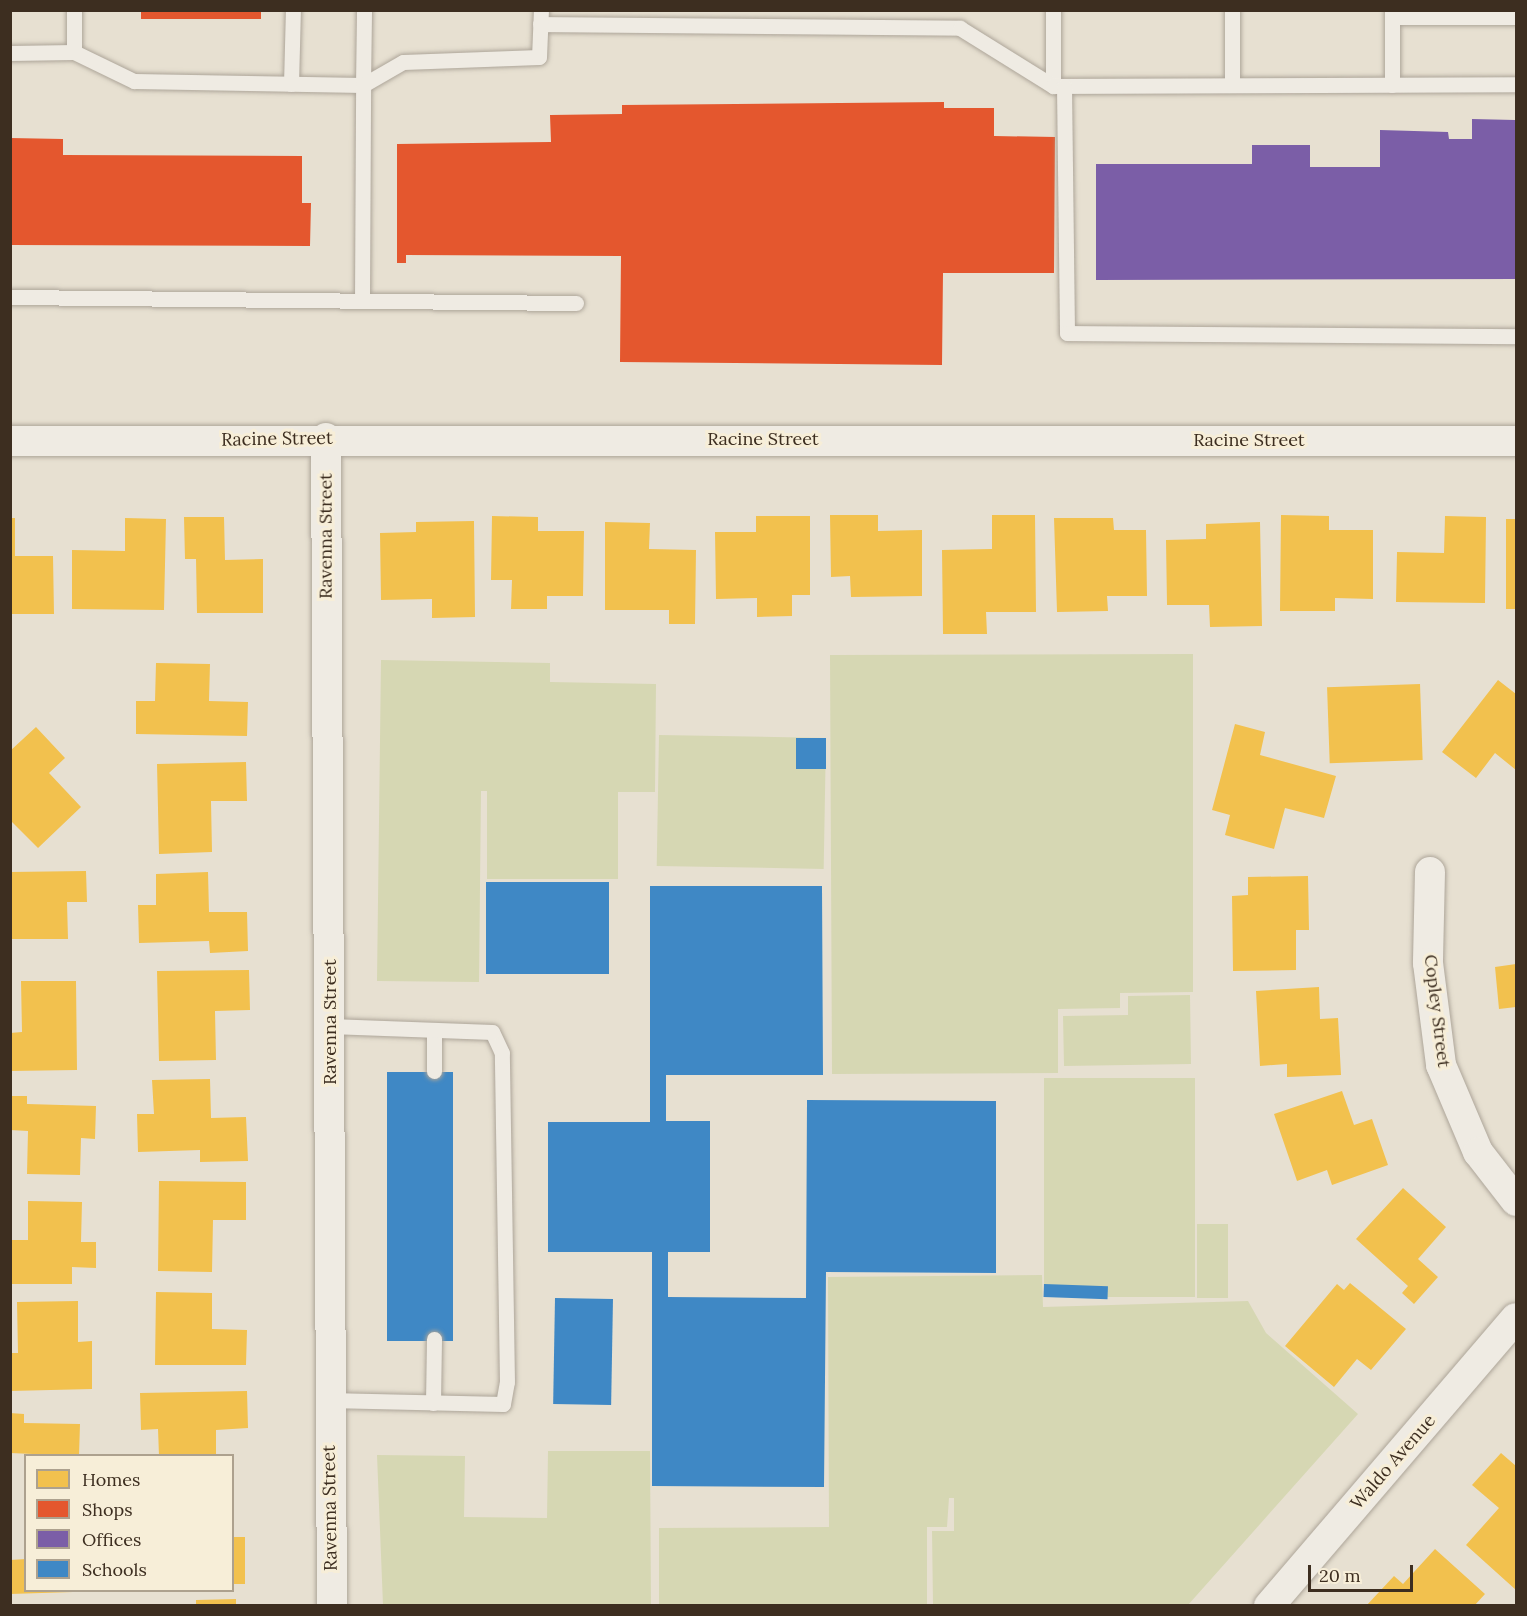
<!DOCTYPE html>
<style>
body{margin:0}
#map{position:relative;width:1527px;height:1616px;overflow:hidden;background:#e7e0d1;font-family:Lora,serif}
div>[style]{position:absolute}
.green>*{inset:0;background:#d6d7b3;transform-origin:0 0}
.homes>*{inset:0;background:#f2c14e;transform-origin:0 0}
.shops>*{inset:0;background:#e4572e;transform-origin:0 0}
.offices>*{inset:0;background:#7b5ea7}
.schools>*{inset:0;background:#3f88c5;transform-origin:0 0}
.roads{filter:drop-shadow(0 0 2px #ada599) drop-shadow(0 0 2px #ada599)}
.lane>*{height:15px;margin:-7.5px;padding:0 7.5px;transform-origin:7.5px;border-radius:7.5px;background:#efebe3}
.street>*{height:30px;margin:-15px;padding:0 15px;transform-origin:15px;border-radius:15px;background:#efebe3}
span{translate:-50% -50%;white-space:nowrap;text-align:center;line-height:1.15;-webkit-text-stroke:6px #f7eed8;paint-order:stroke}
.street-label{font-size:18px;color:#3d2e20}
.frame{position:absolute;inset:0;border:12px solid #3d2e20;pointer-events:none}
.legend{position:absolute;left:24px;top:1454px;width:210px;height:138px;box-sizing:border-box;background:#f7eed8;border:2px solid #ada18e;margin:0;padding:8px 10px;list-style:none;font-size:18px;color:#3d2e20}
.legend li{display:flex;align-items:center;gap:12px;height:30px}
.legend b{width:30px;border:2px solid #ada18e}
.scale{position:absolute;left:1308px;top:1565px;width:105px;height:27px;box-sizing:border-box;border:3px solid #3d2e20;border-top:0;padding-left:8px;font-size:18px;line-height:21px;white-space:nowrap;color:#3d2e20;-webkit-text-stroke:4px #f7eed8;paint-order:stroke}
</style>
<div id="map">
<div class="green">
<div style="clip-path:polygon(1193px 654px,1193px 992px,1120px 993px,1120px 1008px,1058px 1009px,1058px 1073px,832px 1074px,830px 655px)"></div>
<div style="clip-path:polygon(381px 660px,550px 663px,550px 682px,656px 684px,655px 792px,618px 792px,618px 879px,487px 879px,487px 791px,481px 791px,479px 982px,377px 981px)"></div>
<div style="left:659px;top:735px;width:167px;height:131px;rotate:1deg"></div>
<div style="clip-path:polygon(1190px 995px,1191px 1064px,1064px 1066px,1063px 1016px,1128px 1015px,1128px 996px)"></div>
<div style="left:1044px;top:1078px;width:151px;height:219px"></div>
<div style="left:1197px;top:1224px;width:31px;height:74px"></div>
<div style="clip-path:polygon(1042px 1275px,1043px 1307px,1248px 1301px,1266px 1333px,1358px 1414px,1188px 1605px,933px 1605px,932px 1531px,954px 1531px,954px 1498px,949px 1498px,947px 1527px,927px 1527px,927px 1605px,659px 1605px,659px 1528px,829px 1527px,828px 1277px)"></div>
<div style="clip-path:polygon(548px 1451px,650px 1451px,651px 1605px,383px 1605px,377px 1455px,465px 1456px,464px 1517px,547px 1518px)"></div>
</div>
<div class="homes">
<div style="clip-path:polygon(830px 515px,878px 515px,878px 531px,922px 530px,922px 596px,851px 597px,850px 576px,831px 577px)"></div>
<div style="clip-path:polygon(992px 515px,1035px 515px,1036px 612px,986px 612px,987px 634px,943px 634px,942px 550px,992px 549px)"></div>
<div style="clip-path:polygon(1281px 515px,1329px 516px,1329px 530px,1373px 530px,1373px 599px,1335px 598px,1335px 611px,1280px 611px)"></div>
<div style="clip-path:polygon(492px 516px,538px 517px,538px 531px,584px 531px,583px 596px,547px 596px,547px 609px,511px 609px,512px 580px,491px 580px)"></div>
<div style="clip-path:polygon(756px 516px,810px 516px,810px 595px,792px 595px,792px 616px,757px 617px,757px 598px,716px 599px,715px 532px,756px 532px)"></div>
<div style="clip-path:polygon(1445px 516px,1486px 517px,1485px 603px,1396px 602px,1397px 552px,1444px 553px)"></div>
<div style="clip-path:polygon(184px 517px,224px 517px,225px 560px,263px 559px,263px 613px,197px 613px,196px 559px,185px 559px)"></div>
<div style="clip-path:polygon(10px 518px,15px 518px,15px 556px,53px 556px,54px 614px,10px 614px)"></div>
<div style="clip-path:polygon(125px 518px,166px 519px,164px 610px,72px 609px,72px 550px,125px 551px)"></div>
<div style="clip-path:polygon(1054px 518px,1113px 518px,1114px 530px,1146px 530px,1147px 596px,1107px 596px,1108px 611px,1057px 612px)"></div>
<div style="left:1516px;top:519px;width:90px;height:10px;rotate:90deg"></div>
<div style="clip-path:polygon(474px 521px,475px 617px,432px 618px,432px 599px,381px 600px,380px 533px,416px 532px,416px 522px)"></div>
<div style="clip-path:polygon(605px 522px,650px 523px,649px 549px,696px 550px,695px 624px,669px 624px,669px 610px,605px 610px)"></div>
<div style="clip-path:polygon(1260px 522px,1262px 626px,1210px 627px,1209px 605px,1167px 605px,1166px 540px,1206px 539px,1206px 524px)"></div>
<div style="clip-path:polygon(156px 663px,210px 664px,209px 701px,248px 702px,247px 736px,136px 734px,136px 701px,155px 701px)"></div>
<div style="clip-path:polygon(1498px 680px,1516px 694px,1516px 770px,1495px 753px,1476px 778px,1442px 752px)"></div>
<div style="left:1420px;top:684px;width:76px;height:93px;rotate:88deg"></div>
<div style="clip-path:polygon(1235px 724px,1265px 732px,1260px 755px,1336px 776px,1324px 818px,1285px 808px,1274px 849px,1225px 835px,1230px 815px,1212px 810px)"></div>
<div style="clip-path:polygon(36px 727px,65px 758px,49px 773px,81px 807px,38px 848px,10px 820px,10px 751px)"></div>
<div style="clip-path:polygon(246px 762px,247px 801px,211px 801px,212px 852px,159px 854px,157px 764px)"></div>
<div style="clip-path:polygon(86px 871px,87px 902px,67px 902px,68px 939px,10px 939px,10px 872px)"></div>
<div style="clip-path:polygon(208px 872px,209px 912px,247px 912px,248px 951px,210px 953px,209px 941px,139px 943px,138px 905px,156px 905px,156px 874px)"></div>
<div style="clip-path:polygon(1308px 876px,1309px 930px,1296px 930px,1296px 970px,1233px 971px,1232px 896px,1248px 895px,1248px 877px)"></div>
<div style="clip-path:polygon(1516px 964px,1516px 1007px,1499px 1009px,1495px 967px)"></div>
<div style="clip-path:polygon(249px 970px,250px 1010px,215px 1011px,216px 1060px,159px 1061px,157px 971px)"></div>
<div style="clip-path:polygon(21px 981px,76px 981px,77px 1070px,10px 1071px,10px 1033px,22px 1032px)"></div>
<div style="clip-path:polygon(1319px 987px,1320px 1019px,1338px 1018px,1341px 1075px,1287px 1077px,1287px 1064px,1260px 1066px,1256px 991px)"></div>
<div style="clip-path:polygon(210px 1079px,211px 1118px,246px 1117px,248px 1161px,200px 1162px,200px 1150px,138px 1152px,137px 1114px,154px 1114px,152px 1080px)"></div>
<div style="clip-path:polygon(1342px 1091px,1354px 1125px,1372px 1119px,1388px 1165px,1332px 1185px,1327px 1170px,1297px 1181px,1274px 1114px)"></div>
<div style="clip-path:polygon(10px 1096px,27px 1096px,27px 1104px,96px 1106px,95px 1139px,81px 1138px,80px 1175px,27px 1174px,28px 1131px,10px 1130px)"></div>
<div style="clip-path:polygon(159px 1181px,246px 1182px,246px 1220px,213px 1220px,212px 1272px,158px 1271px)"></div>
<div style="clip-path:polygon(1403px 1188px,1446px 1227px,1418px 1259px,1438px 1277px,1414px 1304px,1402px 1293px,1408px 1286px,1356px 1239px)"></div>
<div style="clip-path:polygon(28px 1201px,82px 1202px,81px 1242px,96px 1242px,96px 1268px,72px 1267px,72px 1284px,10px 1284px,10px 1240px,28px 1240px)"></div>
<div style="clip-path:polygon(1350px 1283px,1406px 1329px,1371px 1370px,1357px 1359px,1334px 1387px,1285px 1346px,1337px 1284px,1344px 1290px)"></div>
<div style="clip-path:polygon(156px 1292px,212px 1293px,212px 1329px,247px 1330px,246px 1365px,155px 1365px)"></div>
<div style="clip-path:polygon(78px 1301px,78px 1342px,92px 1341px,92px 1389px,10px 1391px,10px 1353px,18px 1353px,17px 1302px)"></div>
<div style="clip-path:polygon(247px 1391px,248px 1428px,216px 1430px,216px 1456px,159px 1456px,158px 1429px,141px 1430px,140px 1393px)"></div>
<div style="clip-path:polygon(10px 1413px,24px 1414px,24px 1423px,80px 1424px,79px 1456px,10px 1453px)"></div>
<div style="clip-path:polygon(1501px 1453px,1516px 1466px,1516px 1590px,1466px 1545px,1499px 1508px,1472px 1485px)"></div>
<div style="left:232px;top:1537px;width:13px;height:47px"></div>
<div style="clip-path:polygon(1435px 1549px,1485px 1594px,1474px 1606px,1366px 1606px,1394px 1576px,1403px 1584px)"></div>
<div style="clip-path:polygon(26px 1559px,26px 1590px,73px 1592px,10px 1594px,10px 1560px)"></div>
<div style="clip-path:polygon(236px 1599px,236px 1606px,196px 1606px,196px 1600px)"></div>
</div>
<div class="shops">
<div style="left:141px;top:10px;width:120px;height:9px"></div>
<div style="clip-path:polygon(944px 102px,944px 108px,994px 108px,994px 136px,1055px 137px,1054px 273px,943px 273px,942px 365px,620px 362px,621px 256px,406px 255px,406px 263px,397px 263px,397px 144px,551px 142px,550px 115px,622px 114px,622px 105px)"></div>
<div style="clip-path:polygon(10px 138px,63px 139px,63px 155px,302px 156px,302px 203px,311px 203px,310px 246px,10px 245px)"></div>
</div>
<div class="offices">
<div style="clip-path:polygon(1472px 119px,1515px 120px,1516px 279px,1096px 280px,1096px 164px,1252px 164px,1252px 145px,1310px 145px,1310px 167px,1380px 167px,1380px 130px,1448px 132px,1449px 139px,1472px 139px)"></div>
</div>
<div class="schools">
<div style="left:796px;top:738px;width:30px;height:31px"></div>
<div style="left:486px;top:882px;width:123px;height:92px"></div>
<div style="clip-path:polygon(650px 886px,822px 886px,823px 1075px,666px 1075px,666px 1121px,710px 1121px,710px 1252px,668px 1252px,668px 1297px,806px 1298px,807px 1100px,996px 1101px,996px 1273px,826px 1272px,824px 1487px,652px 1486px,652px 1252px,548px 1252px,548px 1122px,650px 1122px)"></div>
<div style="left:387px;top:1072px;width:66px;height:269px"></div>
<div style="left:1044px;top:1284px;width:64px;height:13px;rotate:2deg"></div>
<div style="left:555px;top:1298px;width:58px;height:106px;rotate:1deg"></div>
</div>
<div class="roads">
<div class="lane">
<div style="left:1053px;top:10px;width:76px;rotate:90deg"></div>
<div style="left:1232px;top:10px;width:75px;rotate:90deg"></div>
<div style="left:1392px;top:17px;width:124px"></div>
<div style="left:540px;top:24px;width:420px;rotate:0.5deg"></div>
<div style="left:960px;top:28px;width:110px;rotate:31.9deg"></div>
<div style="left:1053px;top:86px;width:463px;rotate:-0.2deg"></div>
<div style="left:74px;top:52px;width:67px;rotate:25.8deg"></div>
<div style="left:134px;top:81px;width:229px;rotate:1deg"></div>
<div style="left:363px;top:85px;width:75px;rotate:-89.2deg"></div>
<div style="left:10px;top:53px;width:64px;rotate:-0.9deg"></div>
<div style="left:74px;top:52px;width:42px;rotate:-90deg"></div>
<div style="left:291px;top:84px;width:74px;rotate:-88.5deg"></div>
<div style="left:1392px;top:85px;width:75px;rotate:-90deg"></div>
<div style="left:1064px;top:86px;width:247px;rotate:89.3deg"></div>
<div style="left:1067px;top:333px;width:449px;rotate:0.4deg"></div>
<div style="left:10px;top:297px;width:566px;rotate:0.61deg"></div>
<div style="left:362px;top:300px;width:215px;rotate:-89.7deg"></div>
<div style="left:363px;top:85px;width:46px;rotate:-29.9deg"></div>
<div style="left:403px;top:62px;width:136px;rotate:-2.1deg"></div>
<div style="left:539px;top:57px;width:47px;rotate:-87.6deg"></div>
<div style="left:434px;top:1031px;width:40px;rotate:90deg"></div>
<div style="left:328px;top:1400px;width:175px;rotate:1.3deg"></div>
<div style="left:503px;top:1404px;width:22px;rotate:-80deg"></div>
<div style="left:507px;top:1382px;width:329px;rotate:-90.9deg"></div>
<div style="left:502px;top:1053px;width:23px;rotate:-115deg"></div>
<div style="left:492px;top:1032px;width:162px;rotate:-177.9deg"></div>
<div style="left:433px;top:1403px;width:64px;rotate:-89.1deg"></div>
</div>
<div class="street">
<div style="left:326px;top:438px;width:1168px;rotate:89.71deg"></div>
<div style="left:10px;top:441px;width:1506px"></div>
<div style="left:1430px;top:872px;width:91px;rotate:91.3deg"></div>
<div style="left:1428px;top:963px;width:103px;rotate:82.7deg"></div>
<div style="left:1441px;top:1065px;width:95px;rotate:67deg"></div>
<div style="left:1478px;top:1152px;width:62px;rotate:52.2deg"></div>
<div style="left:1269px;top:1606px;width:379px;rotate:-49.4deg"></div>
</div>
</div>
<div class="street-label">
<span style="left:277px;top:439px;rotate:-1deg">Racine Street</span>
<span style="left:763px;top:439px">Racine Street</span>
<span style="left:1249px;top:440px">Racine Street</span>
<span style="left:326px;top:536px;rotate:-90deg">Ravenna Street</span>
<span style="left:1437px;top:1011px;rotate:83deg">Copley Street</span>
<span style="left:330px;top:1022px;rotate:-90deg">Ravenna Street</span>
<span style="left:1393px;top:1462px;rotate:-49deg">Waldo Avenue</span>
<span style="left:330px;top:1508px;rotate:-91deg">Ravenna Street</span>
</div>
<div class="frame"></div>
<ul class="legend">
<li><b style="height:16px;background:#f2c14e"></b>Homes</li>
<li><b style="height:16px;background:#e4572e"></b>Shops</li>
<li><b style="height:16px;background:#7b5ea7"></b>Offices</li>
<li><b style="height:16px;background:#3f88c5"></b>Schools</li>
</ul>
<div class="scale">20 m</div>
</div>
